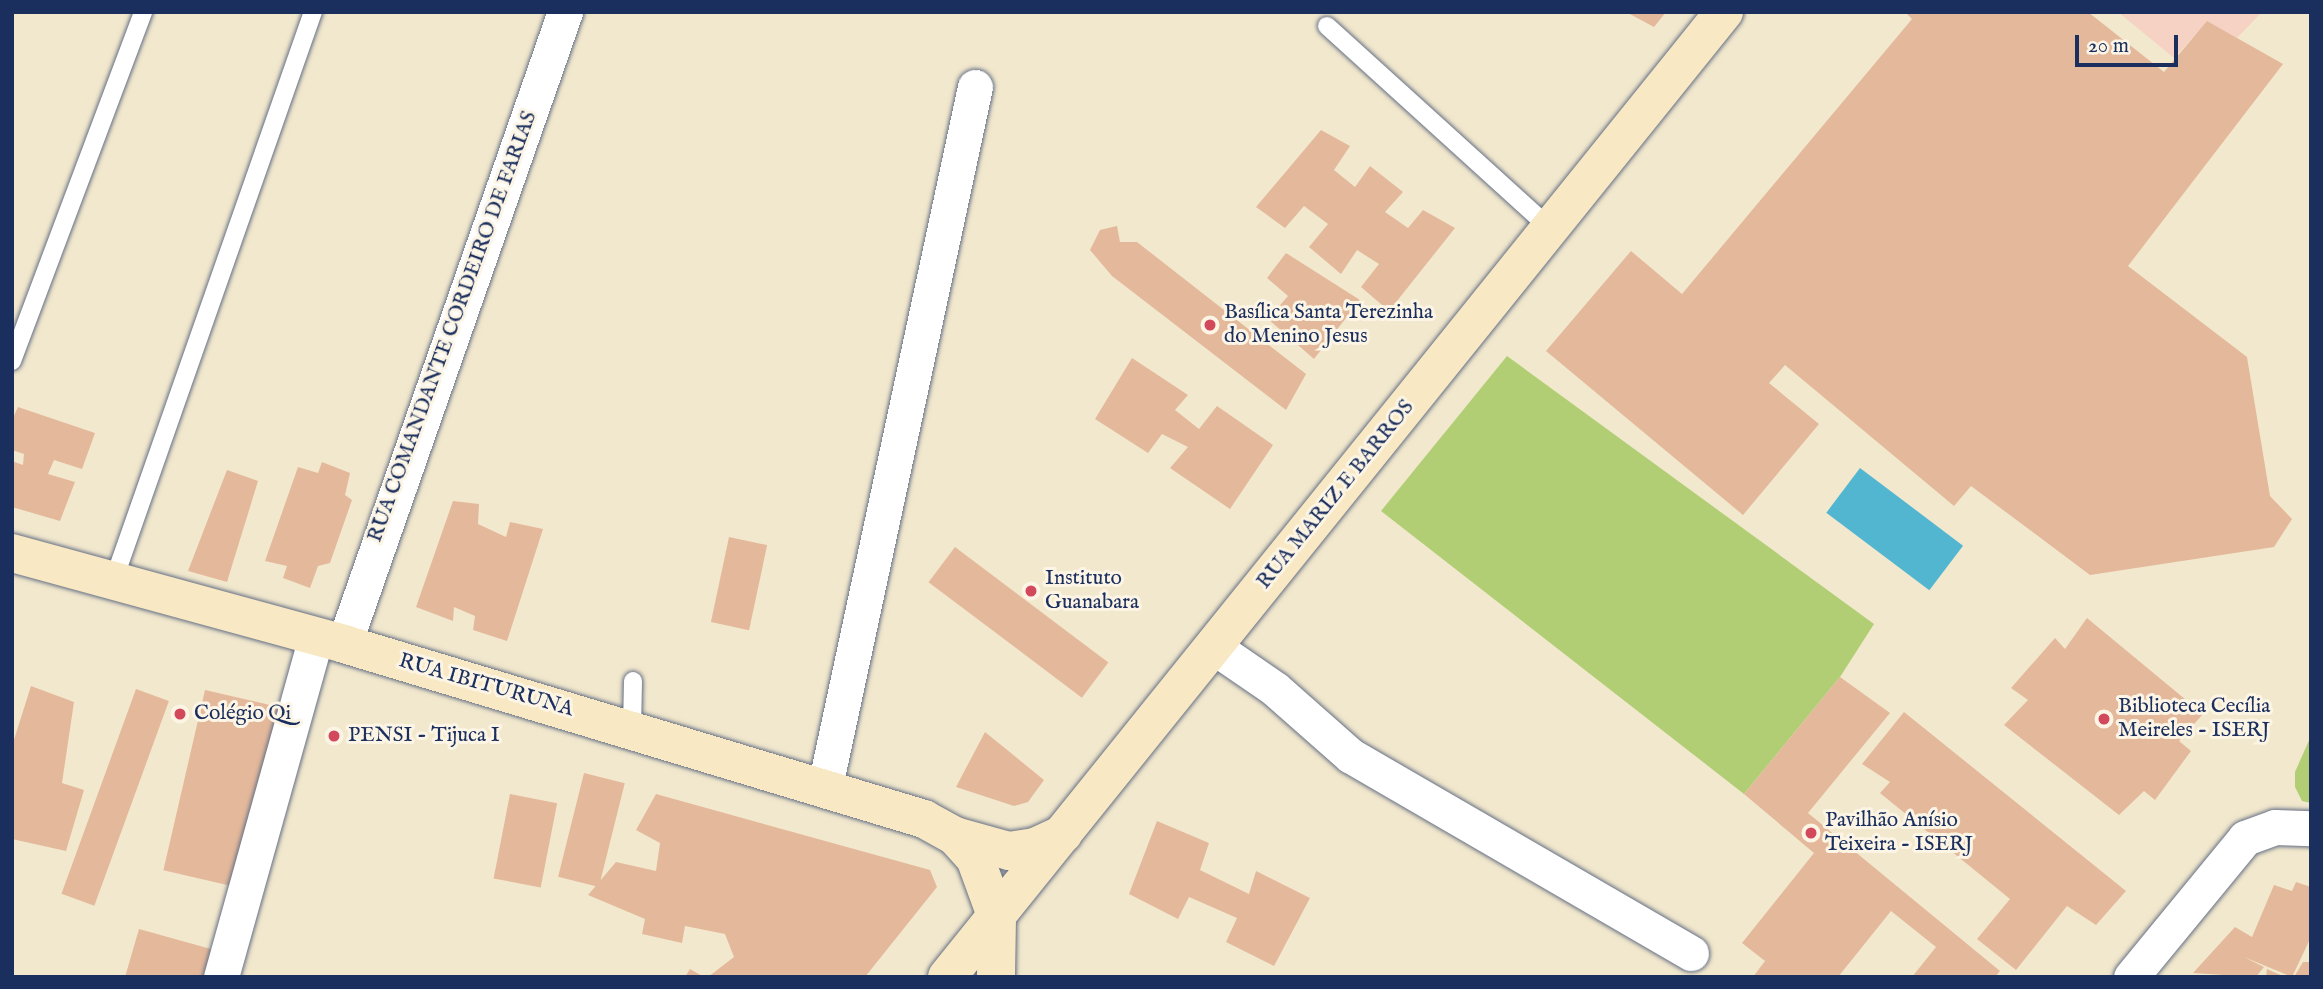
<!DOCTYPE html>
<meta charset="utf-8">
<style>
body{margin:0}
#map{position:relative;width:2323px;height:989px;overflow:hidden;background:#f2e8cd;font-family:"IM FELL English",serif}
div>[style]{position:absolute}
.built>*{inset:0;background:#f6d2c4}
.green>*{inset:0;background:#b1ce75}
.water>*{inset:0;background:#52b6d1;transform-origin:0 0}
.building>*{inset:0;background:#e4b99b;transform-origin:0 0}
.roads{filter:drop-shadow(0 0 2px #667085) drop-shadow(0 0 2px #667085)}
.lane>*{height:18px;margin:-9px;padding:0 9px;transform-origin:9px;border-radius:9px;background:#fff}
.street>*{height:35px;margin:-17.5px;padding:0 17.5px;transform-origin:17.5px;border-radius:17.5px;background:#fff}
.secondary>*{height:38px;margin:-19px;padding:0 19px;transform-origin:19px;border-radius:19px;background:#f8e8c3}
.dots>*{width:19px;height:19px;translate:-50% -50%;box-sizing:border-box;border:4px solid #fcf5e5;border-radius:50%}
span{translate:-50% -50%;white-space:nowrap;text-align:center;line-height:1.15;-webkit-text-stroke:6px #fcf5e5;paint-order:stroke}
.poi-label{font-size:21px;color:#1b2f5e}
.left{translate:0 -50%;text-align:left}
.street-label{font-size:21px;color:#1b2f5e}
.frame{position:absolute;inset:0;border:14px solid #1b2f5e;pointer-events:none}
.scale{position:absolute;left:2075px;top:35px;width:103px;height:32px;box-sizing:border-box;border:4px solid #1b2f5e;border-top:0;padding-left:9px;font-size:21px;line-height:24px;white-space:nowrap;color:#1b2f5e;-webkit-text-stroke:5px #fcf5e5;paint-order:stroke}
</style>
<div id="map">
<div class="built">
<div style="clip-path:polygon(2118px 12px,2262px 12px,2237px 38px,2207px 22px,2174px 58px)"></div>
</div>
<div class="green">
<div style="clip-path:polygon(1507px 356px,1874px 624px,1840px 677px,1744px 794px,1381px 511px)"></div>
<div style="clip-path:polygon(2311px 736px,2311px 803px,2302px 801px,2295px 787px,2295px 772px)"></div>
</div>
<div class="water">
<div style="left:1860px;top:468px;width:129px;height:56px;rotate:37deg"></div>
</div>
<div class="building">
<div style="clip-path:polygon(1626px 12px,1666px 12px,1654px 27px)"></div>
<div style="clip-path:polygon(1905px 12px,2088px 12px,2164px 72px,2207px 21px,2283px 64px,2128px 266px,2247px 357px,2270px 496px,2292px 519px,2274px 547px,2090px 575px,1971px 486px,1954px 506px,1785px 365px,1769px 383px,1819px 424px,1743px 515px,1546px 351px,1631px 251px,1682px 294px,1912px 19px)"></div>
<div style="clip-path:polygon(1321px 130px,1350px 146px,1334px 170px,1355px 187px,1370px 166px,1403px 192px,1385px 212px,1408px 228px,1423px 210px,1455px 228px,1389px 311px,1361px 287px,1379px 264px,1357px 250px,1341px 274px,1309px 247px,1328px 224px,1304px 206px,1285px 228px,1256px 207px)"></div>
<div style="clip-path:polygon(1117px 226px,1120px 242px,1137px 242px,1306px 374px,1286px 410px,1112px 276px,1090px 250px,1100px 230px)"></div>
<div style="clip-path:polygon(1286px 253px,1360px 300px,1314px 359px,1268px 319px,1288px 296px,1267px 278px)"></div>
<div style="clip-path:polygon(1132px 358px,1188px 395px,1175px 410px,1199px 429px,1217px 406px,1273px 445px,1230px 509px,1170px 468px,1188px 447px,1162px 434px,1148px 453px,1095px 419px)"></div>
<div style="clip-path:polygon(18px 407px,95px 433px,82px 469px,54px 460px,48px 474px,75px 482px,60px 521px,12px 507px,12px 461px,23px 465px,24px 454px,12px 450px,12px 420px)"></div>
<div style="clip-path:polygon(322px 462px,350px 473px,345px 495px,352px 500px,330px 563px,318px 566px,310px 588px,283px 578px,287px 566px,265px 561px,298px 467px,318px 473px)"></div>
<div style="clip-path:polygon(227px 470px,258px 481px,227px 582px,188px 571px)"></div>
<div style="clip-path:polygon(453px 501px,479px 504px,478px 524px,506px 537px,510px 522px,543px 529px,507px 641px,473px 630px,475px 616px,454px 607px,453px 621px,416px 607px)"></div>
<div style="left:729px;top:537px;width:39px;height:87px;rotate:12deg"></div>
<div style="left:955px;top:547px;width:192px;height:44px;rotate:37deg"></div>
<div style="clip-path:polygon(2087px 618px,2203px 714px,2179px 741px,2191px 751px,2155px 800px,2144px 791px,2119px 815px,2004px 725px,2028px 700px,2011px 688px,2055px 638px,2065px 649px)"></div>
<div style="clip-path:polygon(1840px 677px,1890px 713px,1808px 813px,2000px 971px,1995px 977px,1912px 977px,1936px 947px,1891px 911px,1838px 977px,1753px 977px,1765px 961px,1742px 943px,1814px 853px,1744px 794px)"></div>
<div style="clip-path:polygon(31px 686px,74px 702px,62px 783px,84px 790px,66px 851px,12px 839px,12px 746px)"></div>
<div style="left:136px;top:689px;width:35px;height:218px;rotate:20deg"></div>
<div style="left:205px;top:690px;width:80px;height:185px;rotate:13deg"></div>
<div style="clip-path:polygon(1904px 712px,2126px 891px,2096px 925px,2067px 906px,2016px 970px,1977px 939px,2010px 899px,1880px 793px,1890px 782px,1862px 764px)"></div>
<div style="clip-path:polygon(985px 732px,1044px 780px,1028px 802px,1014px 806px,956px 787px)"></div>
<div style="left:584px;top:773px;width:42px;height:107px;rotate:14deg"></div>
<div style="left:510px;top:794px;width:48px;height:86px;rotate:11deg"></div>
<div style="clip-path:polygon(656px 794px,930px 870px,937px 887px,865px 977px,708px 977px,734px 957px,725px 934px,685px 926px,682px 943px,642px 934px,645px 919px,588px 895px,616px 862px,656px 871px,660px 843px,636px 830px)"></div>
<div style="clip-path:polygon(1157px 821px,1209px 843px,1200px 870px,1249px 894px,1256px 871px,1310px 898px,1274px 966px,1226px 942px,1237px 918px,1189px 897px,1178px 919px,1129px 894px)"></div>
<div style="clip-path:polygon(2296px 882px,2311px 887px,2311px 937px,2292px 977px,2244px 957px,2264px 967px,2256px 977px,2193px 973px,2235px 927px,2252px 937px,2274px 885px,2292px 891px)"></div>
<div style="clip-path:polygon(139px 929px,218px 951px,211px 977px,125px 977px)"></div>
<div style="clip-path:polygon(2303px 962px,2311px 962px,2311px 977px,2294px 977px)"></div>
<div style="clip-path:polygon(690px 969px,704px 977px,685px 977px)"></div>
<div style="clip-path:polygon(2267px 969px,2285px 977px,2266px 977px)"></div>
</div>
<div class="roads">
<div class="lane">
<div style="left:1327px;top:26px;width:301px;rotate:42.2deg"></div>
<div style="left:12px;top:361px;width:373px;rotate:-69.4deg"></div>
<div style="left:113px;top:582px;width:604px;rotate:-70.67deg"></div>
<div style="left:632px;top:729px;width:48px;rotate:-88.8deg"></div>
</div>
<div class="street">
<div style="left:344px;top:644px;width:670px;rotate:-70.73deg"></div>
<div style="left:1214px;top:647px;width:74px;rotate:34.5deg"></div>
<div style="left:1275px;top:689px;width:101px;rotate:41.4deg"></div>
<div style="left:1351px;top:756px;width:393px;rotate:30.1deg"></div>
<div style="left:825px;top:786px;width:715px;rotate:-77.89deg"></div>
<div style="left:221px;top:977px;width:354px;rotate:-74.4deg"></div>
<div style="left:2131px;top:977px;width:180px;rotate:-50.6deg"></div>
<div style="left:2245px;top:838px;width:32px;rotate:-20deg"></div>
<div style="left:2275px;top:827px;width:36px;rotate:2deg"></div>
</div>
<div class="secondary">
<div style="left:12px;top:553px;width:344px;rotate:15.3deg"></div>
<div style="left:344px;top:644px;width:606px;rotate:16.79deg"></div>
<div style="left:924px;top:819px;width:35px;rotate:29deg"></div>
<div style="left:955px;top:836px;width:30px;rotate:48deg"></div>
<div style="left:975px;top:858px;width:64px;rotate:69.9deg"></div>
<div style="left:997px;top:918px;width:59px;rotate:91deg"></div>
<div style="left:955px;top:836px;width:56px;rotate:15.5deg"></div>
<div style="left:1009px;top:851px;width:26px;rotate:-9deg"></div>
<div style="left:1035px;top:847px;width:31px;rotate:-25deg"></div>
<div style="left:947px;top:977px;width:1239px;rotate:-51.16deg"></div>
</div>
</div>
<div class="dots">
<div style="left:1210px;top:325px;background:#d1495b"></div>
<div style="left:1031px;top:591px;background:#d1495b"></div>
<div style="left:180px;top:714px;background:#d1495b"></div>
<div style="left:2104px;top:719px;background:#d1495b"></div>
<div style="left:334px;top:736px;background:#d1495b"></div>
<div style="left:1811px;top:833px;background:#d1495b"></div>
</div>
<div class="poi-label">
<span class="left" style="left:1224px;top:325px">Basílica Santa Terezinha<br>do Menino Jesus</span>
<span class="left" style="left:1045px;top:591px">Instituto<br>Guanabara</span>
<span class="left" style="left:2118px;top:719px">Biblioteca Cecília<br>Meireles - ISERJ</span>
<span class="left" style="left:194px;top:714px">Colégio Qi</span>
<span class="left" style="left:348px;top:736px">PENSI - Tijuca I</span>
<span class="left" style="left:1825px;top:833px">Pavilhão Anísio<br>Teixeira - ISERJ</span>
</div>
<div class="street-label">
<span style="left:453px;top:327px;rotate:-70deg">RUA COMANDANTE CORDEIRO DE FARIAS</span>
<span style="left:1336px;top:495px;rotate:-51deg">RUA MARIZ E BARROS</span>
<span style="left:486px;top:686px;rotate:16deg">RUA IBITURUNA</span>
</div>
<div class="frame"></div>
<div class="scale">20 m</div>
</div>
